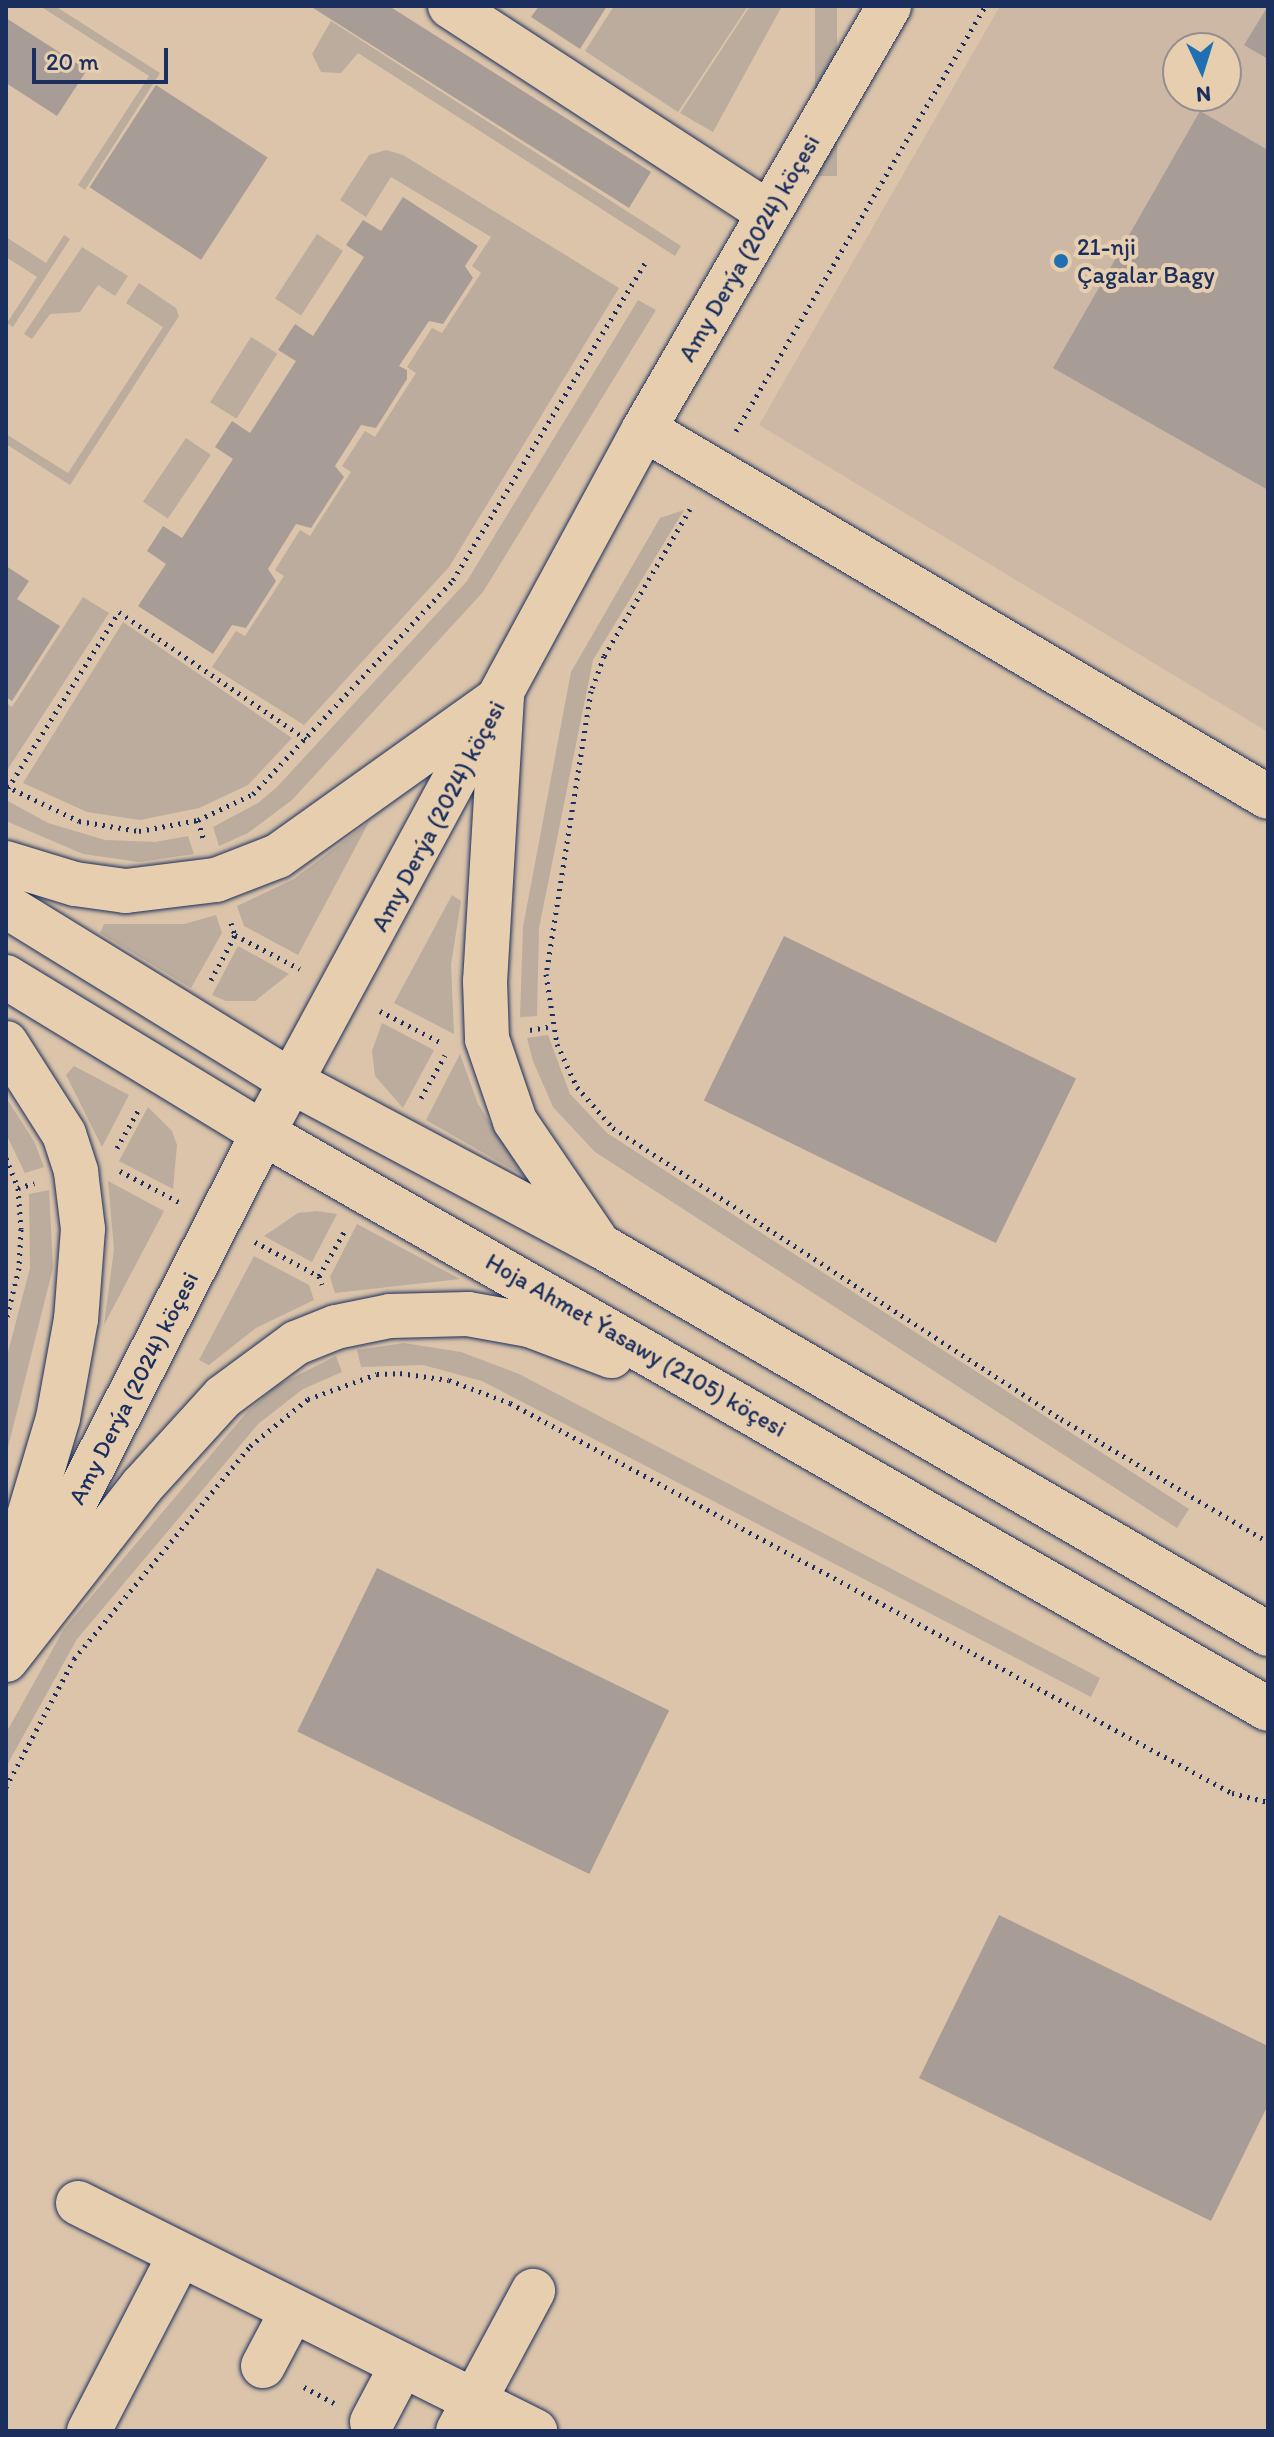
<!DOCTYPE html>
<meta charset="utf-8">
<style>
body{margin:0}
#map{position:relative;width:1274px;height:2437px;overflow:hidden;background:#dbc4aa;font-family:Itim,sans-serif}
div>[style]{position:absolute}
.built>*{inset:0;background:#ccb8a4}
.green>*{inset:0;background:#bbac9d;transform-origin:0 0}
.building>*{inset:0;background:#a89c96;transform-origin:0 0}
.path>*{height:5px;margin-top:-2.5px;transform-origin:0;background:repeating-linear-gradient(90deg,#1b2f5e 0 2px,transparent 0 8px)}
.roads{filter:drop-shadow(0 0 2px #1b2f5e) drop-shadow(0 0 2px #1b2f5e)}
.minor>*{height:44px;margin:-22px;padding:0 22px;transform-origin:22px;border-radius:22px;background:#e7ceaf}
.major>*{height:44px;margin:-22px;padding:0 22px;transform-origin:22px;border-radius:22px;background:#e7ceaf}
.dots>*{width:22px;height:22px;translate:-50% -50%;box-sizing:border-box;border:4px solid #e7ceaf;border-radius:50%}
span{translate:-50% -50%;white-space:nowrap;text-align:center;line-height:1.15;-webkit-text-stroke:8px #e7ceaf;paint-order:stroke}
.poi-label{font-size:24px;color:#1b2f5e}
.left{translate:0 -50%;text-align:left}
.street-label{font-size:24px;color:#1b2f5e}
.frame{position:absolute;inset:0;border:8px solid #1b2f5e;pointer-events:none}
.north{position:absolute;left:1162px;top:32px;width:80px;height:80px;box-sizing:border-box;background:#e7ceaf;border:2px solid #958e8f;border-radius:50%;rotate:176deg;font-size:22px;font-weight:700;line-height:32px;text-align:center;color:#1b2f5e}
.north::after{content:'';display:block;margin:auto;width:28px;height:36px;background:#1f6fb2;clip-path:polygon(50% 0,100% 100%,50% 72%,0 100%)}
.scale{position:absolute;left:32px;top:48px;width:136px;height:36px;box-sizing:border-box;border:4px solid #1b2f5e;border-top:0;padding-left:10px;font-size:24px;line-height:28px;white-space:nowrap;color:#1b2f5e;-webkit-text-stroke:6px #e7ceaf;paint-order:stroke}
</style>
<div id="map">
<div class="built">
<div style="clip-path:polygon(evenodd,1000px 6px,1268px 6px,1268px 732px,759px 425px,1000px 6px,1178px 48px,1226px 48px,1226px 96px,1178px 96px,1178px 48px)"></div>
</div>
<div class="green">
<div style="clip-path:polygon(40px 6px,55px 6px,160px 73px,85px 190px,78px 185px,149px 76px)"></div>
<div style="clip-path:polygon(614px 6px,748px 6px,678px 112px,585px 51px)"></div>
<div style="clip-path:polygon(750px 6px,782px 6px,713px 132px,680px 113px)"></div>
<div style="left:815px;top:6px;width:22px;height:170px"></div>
<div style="clip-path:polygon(331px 21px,681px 246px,675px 256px,358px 53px,341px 73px,321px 72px,312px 54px)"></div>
<div style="clip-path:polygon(386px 150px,403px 155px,619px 288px,449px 567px,304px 725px,212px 667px,236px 631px,245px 636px,284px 576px,275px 570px,300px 530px,310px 536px,351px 472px,342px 466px,365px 431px,375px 437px,416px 373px,407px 367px,432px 328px,442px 333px,481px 273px,472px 266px,491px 237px,391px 177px,366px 217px,340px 200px,369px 155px)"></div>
<div style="left:317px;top:234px;width:31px;height:77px;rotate:33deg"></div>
<div style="clip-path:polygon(64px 235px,70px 239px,13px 327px,7px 323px,37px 277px,6px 257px,6px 237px,46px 263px)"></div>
<div style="clip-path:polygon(82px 247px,128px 276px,115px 296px,98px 285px,80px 312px,50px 314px,32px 339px,24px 334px)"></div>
<div style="clip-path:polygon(139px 283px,176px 308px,179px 316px,70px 485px,6px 444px,6px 434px,68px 473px,163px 327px,126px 303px)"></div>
<div style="clip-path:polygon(638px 300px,656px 310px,483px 592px,292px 800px,248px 833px,219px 846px,213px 827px,258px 803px,277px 787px,467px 581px)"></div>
<div style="left:251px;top:337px;width:31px;height:77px;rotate:32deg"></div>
<div style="left:186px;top:438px;width:30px;height:77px;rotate:34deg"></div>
<div style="clip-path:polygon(684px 510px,593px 660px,539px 928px,537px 1016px,520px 1017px,523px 927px,571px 672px,660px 518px)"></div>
<div style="clip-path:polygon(83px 597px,109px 613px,6px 772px,6px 703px,12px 707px)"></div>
<div style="clip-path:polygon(123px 622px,292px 738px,248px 785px,199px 808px,140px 820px,87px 812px,23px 783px)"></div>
<div style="clip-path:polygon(6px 800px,48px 823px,105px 840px,155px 842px,188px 836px,194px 854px,139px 862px,83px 854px,6px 821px)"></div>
<div style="clip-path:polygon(369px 822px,298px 955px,244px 926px,237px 906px,294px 879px)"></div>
<div style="clip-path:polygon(452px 895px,461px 901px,451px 965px,454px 1034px,394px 1003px)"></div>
<div style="clip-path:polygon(216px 915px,222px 933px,191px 988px,100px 933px,104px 924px,184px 924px)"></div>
<div style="clip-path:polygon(238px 946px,289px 974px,255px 1001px,226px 1001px,212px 995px)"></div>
<div style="clip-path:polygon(382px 1023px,434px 1050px,403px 1108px,375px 1076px,372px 1051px)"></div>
<div style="clip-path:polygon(548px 1035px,570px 1094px,607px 1133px,1189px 1509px,1177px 1528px,595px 1152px,553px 1107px,533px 1061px,527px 1038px)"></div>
<div style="clip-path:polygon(460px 1054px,478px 1104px,524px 1176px,426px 1120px)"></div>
<div style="clip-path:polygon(74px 1066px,129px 1095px,102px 1147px,66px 1075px)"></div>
<div style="clip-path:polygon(6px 1098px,34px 1141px,44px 1167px,25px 1173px,6px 1134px)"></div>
<div style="clip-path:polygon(148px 1107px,172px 1131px,177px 1145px,173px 1189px,119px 1161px)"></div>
<div style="clip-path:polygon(108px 1181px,164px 1211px,104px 1325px,114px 1249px)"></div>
<div style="clip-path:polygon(49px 1190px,53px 1268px,6px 1455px,6px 1360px,30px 1268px,29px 1194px)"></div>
<div style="clip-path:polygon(317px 1211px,337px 1214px,312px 1262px,264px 1236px,298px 1213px)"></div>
<div style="clip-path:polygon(357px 1224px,460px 1279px,335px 1293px,330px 1277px)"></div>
<div style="clip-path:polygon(254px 1256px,309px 1285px,314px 1300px,256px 1328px,209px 1365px,199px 1360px)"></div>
<div style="clip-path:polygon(404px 1343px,461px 1352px,519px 1374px,1100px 1678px,1091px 1697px,482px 1381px,423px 1365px,361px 1367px,357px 1350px)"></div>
<div style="clip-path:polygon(336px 1356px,342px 1372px,303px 1389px,258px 1424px,77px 1639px,6px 1767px,6px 1733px,64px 1629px,247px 1412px,278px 1385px)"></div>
</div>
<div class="building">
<div style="clip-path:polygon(310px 6px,389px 6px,651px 172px,629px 208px)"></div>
<div style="clip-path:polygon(539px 6px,607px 6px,580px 49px,531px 17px)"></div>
<div style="clip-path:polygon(1268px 6px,1268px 59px,1244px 45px)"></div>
<div style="clip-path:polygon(6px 18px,87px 70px,57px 116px,6px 83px)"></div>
<div style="left:156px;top:85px;width:133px;height:122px;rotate:33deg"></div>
<div style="clip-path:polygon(1200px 111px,1268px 150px,1268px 490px,1053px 368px)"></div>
<div style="clip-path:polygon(403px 197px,478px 246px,465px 266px,473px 278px,443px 324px,429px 321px,399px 366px,407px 370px,407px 379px,376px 428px,361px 425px,335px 466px,344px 477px,311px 528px,296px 524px,268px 569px,276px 581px,246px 628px,232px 625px,213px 654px,138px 606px,166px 564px,147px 551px,163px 526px,182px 538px,233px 459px,215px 447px,232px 421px,250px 433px,296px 361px,278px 350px,295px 324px,313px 336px,364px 257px,346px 245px,363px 220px,381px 231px)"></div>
<div style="clip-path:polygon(6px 566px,29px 581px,17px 599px,60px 626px,12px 701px,6px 697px)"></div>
<div style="left:784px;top:936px;width:325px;height:183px;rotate:26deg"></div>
<div style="left:377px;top:1568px;width:325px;height:182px;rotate:26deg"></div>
<div style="clip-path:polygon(999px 1915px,1268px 2046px,1268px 2105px,1211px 2221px,919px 2078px)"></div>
</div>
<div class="path">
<div style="left:736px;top:431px;width:493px;rotate:-59.6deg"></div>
<div style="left:690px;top:509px;width:170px;rotate:120.3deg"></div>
<div style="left:604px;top:656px;width:37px;rotate:110deg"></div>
<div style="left:591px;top:691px;width:287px;rotate:99deg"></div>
<div style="left:546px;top:974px;width:71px;rotate:81.1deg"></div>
<div style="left:557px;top:1044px;width:47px;rotate:65.1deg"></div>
<div style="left:577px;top:1087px;width:55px;rotate:48.7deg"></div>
<div style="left:613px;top:1128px;width:534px;rotate:33.01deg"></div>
<div style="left:1061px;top:1419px;width:241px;rotate:30.7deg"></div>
<div style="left:6px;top:786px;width:81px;rotate:25.6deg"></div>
<div style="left:79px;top:821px;width:61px;rotate:9.5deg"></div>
<div style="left:139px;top:831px;width:60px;rotate:-10.6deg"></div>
<div style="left:198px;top:820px;width:61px;rotate:-25.3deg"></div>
<div style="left:253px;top:794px;width:293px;rotate:-46.9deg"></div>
<div style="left:453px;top:580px;width:371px;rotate:-58.8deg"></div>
<div style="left:8px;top:788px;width:208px;rotate:-57.8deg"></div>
<div style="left:119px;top:612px;width:226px;rotate:34.2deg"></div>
<div style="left:198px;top:820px;width:19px;rotate:74deg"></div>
<div style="left:231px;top:923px;width:13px;rotate:72deg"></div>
<div style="left:235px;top:935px;width:73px;rotate:27.6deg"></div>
<div style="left:211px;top:980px;width:51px;rotate:-61.9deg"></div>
<div style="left:380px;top:1011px;width:70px;rotate:27.3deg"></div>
<div style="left:530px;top:1030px;width:22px;rotate:-10deg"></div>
<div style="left:421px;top:1098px;width:49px;rotate:-60.8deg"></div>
<div style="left:117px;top:1148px;width:47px;rotate:-60.7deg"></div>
<div style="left:6px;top:1158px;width:32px;rotate:68deg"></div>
<div style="left:18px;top:1188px;width:41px;rotate:85.8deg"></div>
<div style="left:21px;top:1229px;width:39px;rotate:93deg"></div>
<div style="left:19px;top:1268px;width:55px;rotate:103.8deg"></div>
<div style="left:120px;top:1171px;width:67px;rotate:27.7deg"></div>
<div style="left:18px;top:1188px;width:17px;rotate:-17deg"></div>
<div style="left:255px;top:1242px;width:72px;rotate:28deg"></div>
<div style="left:319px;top:1276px;width:9px;rotate:72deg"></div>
<div style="left:319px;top:1276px;width:51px;rotate:-60.4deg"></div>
<div style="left:6px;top:1787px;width:145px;rotate:-62deg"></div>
<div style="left:74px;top:1659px;width:276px;rotate:-50.4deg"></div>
<div style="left:250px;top:1446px;width:75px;rotate:-39deg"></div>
<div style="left:308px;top:1399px;width:73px;rotate:-19.9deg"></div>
<div style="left:377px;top:1374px;width:23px;rotate:-2deg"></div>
<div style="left:400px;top:1373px;width:49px;rotate:8.1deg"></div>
<div style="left:449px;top:1380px;width:65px;rotate:20.7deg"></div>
<div style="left:510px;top:1403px;width:821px;rotate:28.38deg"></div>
<div style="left:1232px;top:1793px;width:37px;rotate:14deg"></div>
<div style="left:304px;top:2387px;width:34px;rotate:28deg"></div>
</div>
<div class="roads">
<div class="minor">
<div style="left:450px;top:6px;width:380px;rotate:33deg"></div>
<div style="left:644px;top:429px;width:724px;rotate:30.53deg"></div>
<div style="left:6px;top:1637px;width:566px;rotate:-62.98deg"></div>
<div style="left:263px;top:1133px;width:800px;rotate:-61.58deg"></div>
<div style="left:644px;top:429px;width:489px;rotate:-59.9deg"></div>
<div style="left:78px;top:2203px;width:511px;rotate:26.51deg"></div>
<div style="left:263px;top:2366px;width:62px;rotate:-62.2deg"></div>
<div style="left:372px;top:2422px;width:64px;rotate:-62.2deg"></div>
<div style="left:89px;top:2431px;width:198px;rotate:-62.7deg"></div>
<div style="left:458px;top:2431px;width:159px;rotate:-61.8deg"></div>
</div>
<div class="major">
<div style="left:502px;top:696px;width:286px;rotate:93.4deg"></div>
<div style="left:485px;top:981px;width:58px;rotate:88deg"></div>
<div style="left:487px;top:1039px;width:87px;rotate:71.1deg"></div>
<div style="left:515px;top:1121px;width:144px;rotate:55.8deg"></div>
<div style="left:6px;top:863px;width:72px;rotate:16.9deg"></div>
<div style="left:75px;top:884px;width:51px;rotate:7.8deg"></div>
<div style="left:126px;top:891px;width:91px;rotate:-7deg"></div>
<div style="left:216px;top:880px;width:66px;rotate:-21.2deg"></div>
<div style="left:278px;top:856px;width:275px;rotate:-35.5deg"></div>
<div style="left:6px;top:906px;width:336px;rotate:31.6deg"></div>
<div style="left:292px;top:1082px;width:348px;rotate:28deg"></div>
<div style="left:599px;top:1245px;width:774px;rotate:30.18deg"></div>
<div style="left:6px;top:977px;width:301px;rotate:31.3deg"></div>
<div style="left:263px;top:1133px;width:1158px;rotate:29.82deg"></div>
<div style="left:6px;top:1043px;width:108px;rotate:57.5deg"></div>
<div style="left:64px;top:1134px;width:40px;rotate:72deg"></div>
<div style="left:76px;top:1172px;width:57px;rotate:83deg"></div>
<div style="left:83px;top:1229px;width:90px;rotate:94.4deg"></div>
<div style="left:76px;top:1319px;width:101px;rotate:100.3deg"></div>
<div style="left:58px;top:1418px;width:182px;rotate:106.6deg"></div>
<div style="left:6px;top:1660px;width:221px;rotate:-52deg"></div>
<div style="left:142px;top:1486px;width:120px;rotate:-47.7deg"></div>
<div style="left:223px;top:1397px;width:91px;rotate:-36.5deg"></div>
<div style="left:296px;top:1343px;width:43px;rotate:-21.8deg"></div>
<div style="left:336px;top:1327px;width:55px;rotate:-11.5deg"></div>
<div style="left:390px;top:1316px;width:78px;rotate:-1.5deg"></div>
<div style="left:468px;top:1314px;width:62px;rotate:10.2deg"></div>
<div style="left:529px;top:1325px;width:88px;rotate:20.7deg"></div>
</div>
</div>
<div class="dots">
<div style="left:1061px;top:261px;background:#1f6fb2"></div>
</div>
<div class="poi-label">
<span class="left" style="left:1077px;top:261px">21-nji<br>Çagalar Bagy</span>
</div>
<div class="street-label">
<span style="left:749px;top:248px;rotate:-60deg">Amy Derýa (2024) köçesi</span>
<span style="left:438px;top:816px;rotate:-62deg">Amy Derýa (2024) köçesi</span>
<span style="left:636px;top:1345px;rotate:30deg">Hoja Ahmet Ýasawy (2105) köçesi</span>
<span style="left:133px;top:1388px;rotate:-63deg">Amy Derýa (2024) köçesi</span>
</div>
<div class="frame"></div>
<div class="north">N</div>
<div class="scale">20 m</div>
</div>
